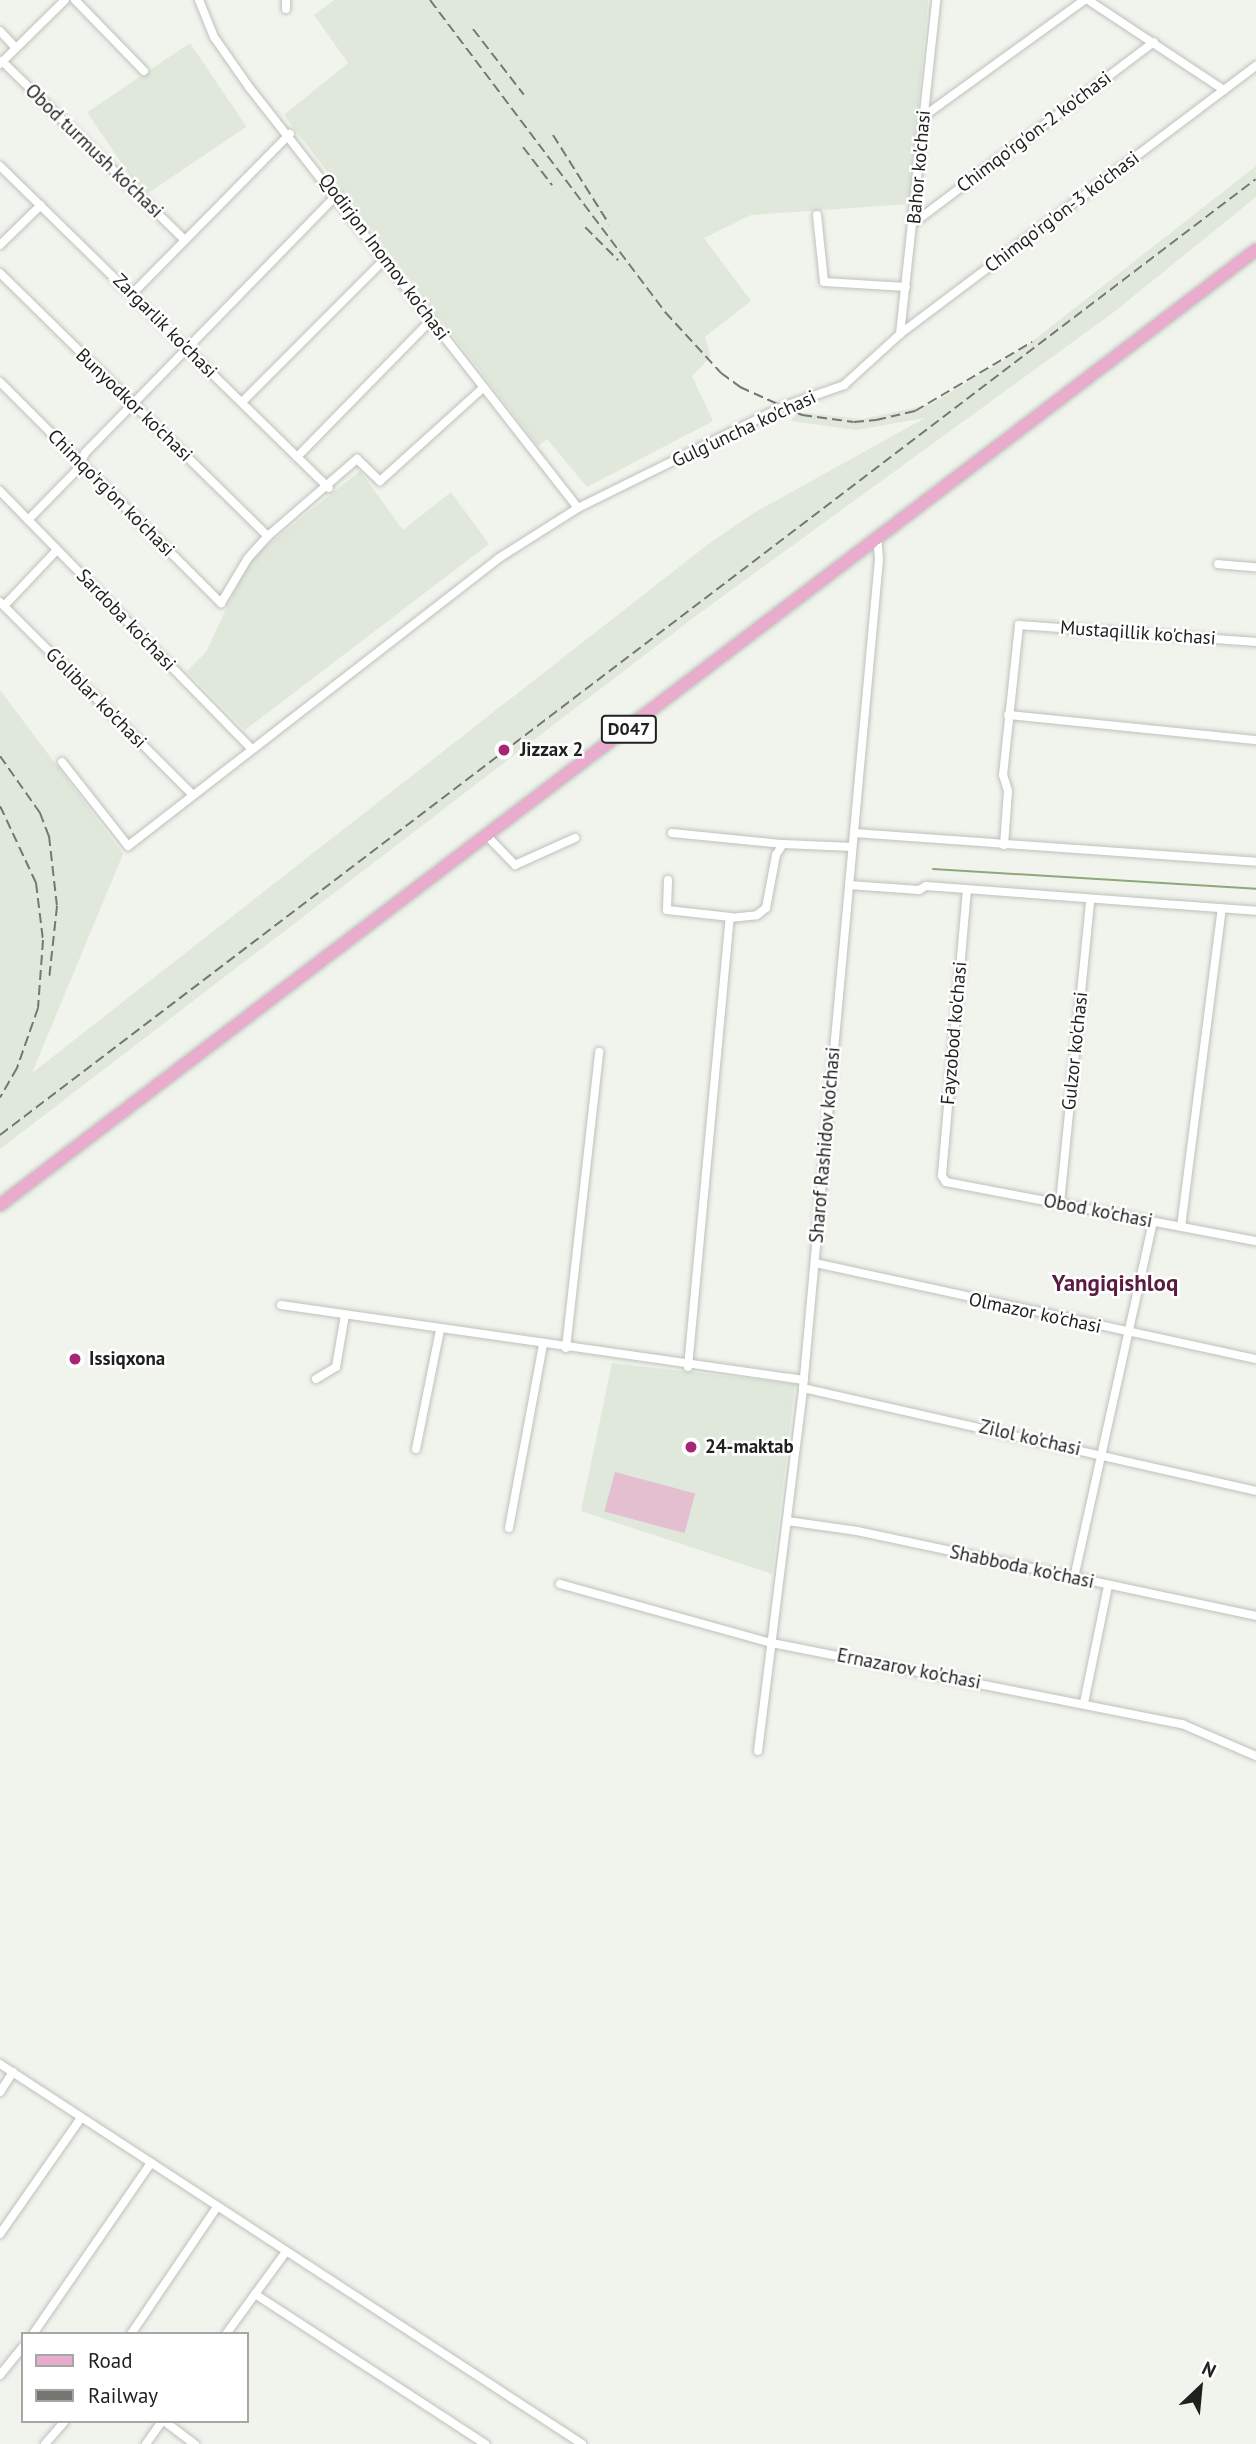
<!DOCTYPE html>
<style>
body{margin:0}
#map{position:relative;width:1256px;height:2444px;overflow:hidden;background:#f0f4ed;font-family:"PT Sans",sans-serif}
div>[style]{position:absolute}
.built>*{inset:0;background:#e0e8db;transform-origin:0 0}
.green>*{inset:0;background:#e3bfd0;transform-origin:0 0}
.stream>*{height:2px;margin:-1px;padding:0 1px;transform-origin:1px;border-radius:1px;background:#8da97a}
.roads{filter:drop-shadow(0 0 2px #bdc2bb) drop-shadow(0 0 2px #bdc2bb)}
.street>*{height:8px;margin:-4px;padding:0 4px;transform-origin:4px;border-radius:4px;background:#fff}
.primary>*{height:12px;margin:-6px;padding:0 6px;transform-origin:6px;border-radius:6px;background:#eaaccd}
.rail>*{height:2px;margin-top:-1px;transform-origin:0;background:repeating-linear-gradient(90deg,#747672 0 10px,transparent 0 15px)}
.dots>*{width:19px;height:19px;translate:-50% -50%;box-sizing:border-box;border:4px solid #fff;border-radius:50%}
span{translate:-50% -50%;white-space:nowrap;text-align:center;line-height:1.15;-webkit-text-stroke:5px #fff;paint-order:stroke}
.shield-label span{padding:2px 5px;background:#fff;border:2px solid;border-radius:5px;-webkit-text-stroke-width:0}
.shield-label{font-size:18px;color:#1f211e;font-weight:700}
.street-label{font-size:19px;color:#1f211e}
.poi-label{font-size:19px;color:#1f211e;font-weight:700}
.left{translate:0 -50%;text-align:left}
.quarter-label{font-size:23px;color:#5a1c40;font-weight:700}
.legend{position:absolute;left:21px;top:2332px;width:228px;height:91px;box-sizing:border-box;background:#fff;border:2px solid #a5a6a5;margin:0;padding:9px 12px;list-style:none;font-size:21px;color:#1f211e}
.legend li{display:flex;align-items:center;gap:14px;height:35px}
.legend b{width:35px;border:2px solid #a5a6a5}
.north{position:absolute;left:1165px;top:2353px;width:70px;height:70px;-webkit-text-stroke:5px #fff;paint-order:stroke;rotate:26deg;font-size:19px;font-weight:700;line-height:28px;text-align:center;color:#1f211e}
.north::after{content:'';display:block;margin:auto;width:24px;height:32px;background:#1f211e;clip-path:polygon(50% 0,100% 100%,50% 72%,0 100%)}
</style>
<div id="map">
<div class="built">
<div style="clip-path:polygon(334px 0,928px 0,909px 204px,751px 215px,704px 238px,751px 301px,705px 337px,711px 356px,692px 376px,713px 421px,587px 487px,547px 439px,538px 446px,284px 115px,348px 63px,314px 15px)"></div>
<div style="left:190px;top:43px;width:101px;height:124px;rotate:56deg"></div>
<div style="clip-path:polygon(1256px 166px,1256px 197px,1114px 312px,697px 615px,0 1149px,0 690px,123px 854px,32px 1073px,707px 545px,752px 514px,925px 418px,856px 430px,791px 421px,797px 412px,862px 419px,931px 404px,1025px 347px)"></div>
<div style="clip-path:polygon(360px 471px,403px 530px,451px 492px,489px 544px,245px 730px,187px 671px,206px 652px,249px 560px)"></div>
<div style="clip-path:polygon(612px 1363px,795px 1384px,772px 1574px,581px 1511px)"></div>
</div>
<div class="green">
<div style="left:615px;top:1472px;width:83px;height:41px;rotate:15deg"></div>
</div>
<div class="stream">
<div style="left:933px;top:869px;width:324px;rotate:3.5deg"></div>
</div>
<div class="roads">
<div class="street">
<div style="left:75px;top:0;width:99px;rotate:45.8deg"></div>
<div style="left:199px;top:0;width:40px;rotate:68deg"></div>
<div style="left:214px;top:37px;width:61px;rotate:55deg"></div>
<div style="left:249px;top:87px;width:534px;rotate:51.99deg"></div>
<div style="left:1088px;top:0;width:163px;rotate:33.5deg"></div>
<div style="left:286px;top:9px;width:9px;rotate:-90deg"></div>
<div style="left:0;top:31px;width:23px;rotate:47deg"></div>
<div style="left:2px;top:61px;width:256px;rotate:44.4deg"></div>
<div style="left:0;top:64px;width:91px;rotate:-44.6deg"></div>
<div style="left:924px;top:116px;width:198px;rotate:-35.9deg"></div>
<div style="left:0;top:166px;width:460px;rotate:44.4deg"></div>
<div style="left:817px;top:215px;width:67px;rotate:84deg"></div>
<div style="left:824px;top:282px;width:82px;rotate:3.5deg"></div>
<div style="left:915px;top:222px;width:299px;rotate:-37deg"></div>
<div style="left:0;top:245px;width:57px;rotate:-44.3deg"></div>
<div style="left:0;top:273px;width:375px;rotate:44.5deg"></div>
<div style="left:132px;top:294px;width:225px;rotate:-45.4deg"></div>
<div style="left:900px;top:334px;width:336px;rotate:-83.8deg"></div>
<div style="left:0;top:382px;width:313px;rotate:45deg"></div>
<div style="left:221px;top:603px;width:52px;rotate:-59deg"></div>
<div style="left:248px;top:558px;width:30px;rotate:-48deg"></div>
<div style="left:268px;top:536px;width:118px;rotate:-40.9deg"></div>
<div style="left:357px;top:459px;width:32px;rotate:44deg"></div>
<div style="left:380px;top:481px;width:140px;rotate:-42.1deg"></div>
<div style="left:242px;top:402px;width:202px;rotate:-45deg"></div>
<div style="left:297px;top:457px;width:193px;rotate:-45.6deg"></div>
<div style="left:0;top:491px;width:359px;rotate:45.7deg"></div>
<div style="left:28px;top:520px;width:69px;rotate:-45.6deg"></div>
<div style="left:76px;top:471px;width:20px;rotate:-63deg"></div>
<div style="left:85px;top:453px;width:361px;rotate:-45.7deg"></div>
<div style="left:1218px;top:564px;width:38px;rotate:5deg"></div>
<div style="left:0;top:602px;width:272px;rotate:45deg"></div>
<div style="left:4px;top:606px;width:77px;rotate:-46.6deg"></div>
<div style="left:1008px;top:715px;width:249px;rotate:5.8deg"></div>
<div style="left:62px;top:762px;width:107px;rotate:51.8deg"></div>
<div style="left:128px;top:846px;width:470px;rotate:-37.8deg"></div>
<div style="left:499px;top:558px;width:93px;rotate:-32.3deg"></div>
<div style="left:578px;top:508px;width:228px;rotate:-26.3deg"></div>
<div style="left:782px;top:407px;width:66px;rotate:-19.5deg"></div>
<div style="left:844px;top:385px;width:76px;rotate:-42.3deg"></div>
<div style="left:900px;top:334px;width:446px;rotate:-37deg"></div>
<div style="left:672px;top:833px;width:112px;rotate:5.7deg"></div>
<div style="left:854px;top:833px;width:403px;rotate:4.1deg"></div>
<div style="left:488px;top:837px;width:39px;rotate:46deg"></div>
<div style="left:515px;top:865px;width:66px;rotate:-24.2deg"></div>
<div style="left:1004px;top:845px;width:54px;rotate:-85.8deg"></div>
<div style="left:1008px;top:791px;width:17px;rotate:-107deg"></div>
<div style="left:1003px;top:775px;width:151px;rotate:-83.9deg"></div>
<div style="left:1019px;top:625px;width:238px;rotate:4.1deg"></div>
<div style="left:668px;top:880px;width:30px;rotate:92deg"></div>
<div style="left:667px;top:910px;width:64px;rotate:6.2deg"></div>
<div style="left:849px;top:885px;width:70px;rotate:4.1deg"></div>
<div style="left:919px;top:890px;width:8px;rotate:-30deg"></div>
<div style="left:926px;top:886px;width:331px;rotate:4.3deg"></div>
<div style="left:967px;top:889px;width:288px;rotate:95deg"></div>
<div style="left:942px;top:1176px;width:7px;rotate:56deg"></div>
<div style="left:946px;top:1182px;width:316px;rotate:10.8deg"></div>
<div style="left:1060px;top:1203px;width:304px;rotate:-84.3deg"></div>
<div style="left:1181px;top:1227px;width:321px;rotate:-82.7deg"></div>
<div style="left:815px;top:1263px;width:451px;rotate:12.3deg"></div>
<div style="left:281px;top:1305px;width:528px;rotate:8.16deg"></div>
<div style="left:566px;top:1348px;width:298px;rotate:-83.6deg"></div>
<div style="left:688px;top:1367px;width:451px;rotate:-84.7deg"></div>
<div style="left:730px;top:918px;width:27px;rotate:-6deg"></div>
<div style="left:757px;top:915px;width:11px;rotate:-38deg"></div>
<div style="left:766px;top:908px;width:54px;rotate:-79.3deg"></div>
<div style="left:776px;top:855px;width:13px;rotate:-58deg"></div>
<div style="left:783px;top:844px;width:69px;rotate:2.5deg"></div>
<div style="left:316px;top:1379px;width:23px;rotate:-31deg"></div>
<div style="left:336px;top:1367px;width:53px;rotate:-80.2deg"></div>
<div style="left:803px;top:1388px;width:465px;rotate:12.8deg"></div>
<div style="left:416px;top:1449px;width:121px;rotate:-78.6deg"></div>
<div style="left:787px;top:1521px;width:71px;rotate:8.1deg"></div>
<div style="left:857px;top:1531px;width:408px;rotate:12deg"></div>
<div style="left:509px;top:1528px;width:186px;rotate:-79.5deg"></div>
<div style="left:1074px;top:1578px;width:364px;rotate:-77.5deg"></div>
<div style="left:560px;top:1584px;width:220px;rotate:15.6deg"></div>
<div style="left:772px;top:1643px;width:418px;rotate:11.2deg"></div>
<div style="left:1182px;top:1724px;width:81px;rotate:23.4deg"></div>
<div style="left:1084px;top:1703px;width:119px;rotate:-78.4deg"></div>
<div style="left:758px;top:1751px;width:366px;rotate:-82.9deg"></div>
<div style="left:803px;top:1388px;width:832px;rotate:-84.76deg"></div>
<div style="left:879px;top:559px;width:21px;rotate:-95deg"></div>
<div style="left:0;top:2064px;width:695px;rotate:33.14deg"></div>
<div style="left:0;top:2092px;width:24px;rotate:-57deg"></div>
<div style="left:0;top:2234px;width:141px;rotate:-55.1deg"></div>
<div style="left:255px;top:2294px;width:275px;rotate:33.1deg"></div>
<div style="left:33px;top:2334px;width:208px;rotate:-55.4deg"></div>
<div style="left:131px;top:2334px;width:153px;rotate:-55.9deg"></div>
<div style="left:226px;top:2334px;width:100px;rotate:-53.9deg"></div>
<div style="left:0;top:2375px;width:36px;rotate:-51deg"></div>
<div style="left:164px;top:2421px;width:39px;rotate:37deg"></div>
<div style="left:45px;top:2444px;width:30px;rotate:-49deg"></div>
<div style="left:146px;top:2444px;width:28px;rotate:-55deg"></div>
</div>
<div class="primary">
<div style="left:0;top:1205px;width:1578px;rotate:-37.25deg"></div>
</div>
</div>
<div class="rail">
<div style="left:430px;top:0;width:391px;rotate:53deg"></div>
<div style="left:665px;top:312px;width:83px;rotate:47.4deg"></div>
<div style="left:721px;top:373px;width:24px;rotate:36deg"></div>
<div style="left:740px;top:387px;width:68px;rotate:24.3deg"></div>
<div style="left:802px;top:415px;width:52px;rotate:7.7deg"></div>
<div style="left:854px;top:422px;width:22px;rotate:-5deg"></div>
<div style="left:876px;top:420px;width:40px;rotate:-13deg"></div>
<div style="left:915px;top:411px;width:136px;rotate:-30.5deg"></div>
<div style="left:473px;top:29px;width:83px;rotate:52.3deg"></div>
<div style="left:553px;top:135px;width:105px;rotate:57.8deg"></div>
<div style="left:523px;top:147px;width:48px;rotate:52.7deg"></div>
<div style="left:585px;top:227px;width:47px;rotate:45deg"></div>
<div style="left:0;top:756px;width:70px;rotate:54.9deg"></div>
<div style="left:40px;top:813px;width:25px;rotate:69deg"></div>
<div style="left:49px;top:836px;width:70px;rotate:83.5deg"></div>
<div style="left:57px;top:906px;width:74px;rotate:96.2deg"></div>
<div style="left:0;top:806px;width:85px;rotate:64.9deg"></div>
<div style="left:36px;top:883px;width:57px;rotate:83deg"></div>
<div style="left:43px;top:940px;width:68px;rotate:94.2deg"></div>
<div style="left:38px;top:1008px;width:64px;rotate:109.3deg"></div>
<div style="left:17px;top:1068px;width:34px;rotate:120deg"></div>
<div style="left:0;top:1135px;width:1578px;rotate:-37.28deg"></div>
</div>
<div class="dots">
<div style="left:504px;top:750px;background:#a62575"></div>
<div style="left:75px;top:1359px;background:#a62575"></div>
<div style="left:691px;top:1447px;background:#a62575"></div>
</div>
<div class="shield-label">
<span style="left:629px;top:729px">D047</span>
</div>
<div class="street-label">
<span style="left:1034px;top:132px;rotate:-37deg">Chimqo'rg'on-2 ko'chasi</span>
<span style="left:94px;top:151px;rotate:44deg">Obod turmush ko'chasi</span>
<span style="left:919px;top:167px;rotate:-85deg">Bahor ko'chasi</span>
<span style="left:1062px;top:212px;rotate:-37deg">Chimqo'rg'on-3 ko'chasi</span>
<span style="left:384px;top:257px;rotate:53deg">Qodirjon Inomov ko'chasi</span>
<span style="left:165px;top:326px;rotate:45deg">Zargarlik ko'chasi</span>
<span style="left:134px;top:405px;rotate:44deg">Bunyodkor ko'chasi</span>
<span style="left:744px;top:429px;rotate:-25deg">Gulg'uncha ko'chasi</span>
<span style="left:111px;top:493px;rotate:45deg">Chimqo'rg'on ko'chasi</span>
<span style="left:126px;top:620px;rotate:46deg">Sardoba ko'chasi</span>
<span style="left:1138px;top:633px;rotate:4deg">Mustaqillik ko'chasi</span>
<span style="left:96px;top:698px;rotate:45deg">G'oliblar ko'chasi</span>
<span style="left:954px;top:1033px;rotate:-85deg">Fayzobod ko'chasi</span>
<span style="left:1075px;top:1051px;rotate:-84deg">Gulzor ko'chasi</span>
<span style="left:825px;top:1145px;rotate:-85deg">Sharof Rashidov ko'chasi</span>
<span style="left:1098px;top:1211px;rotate:11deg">Obod ko'chasi</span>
<span style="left:1035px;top:1313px;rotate:12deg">Olmazor ko'chasi</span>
<span style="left:1030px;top:1438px;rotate:13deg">Zilol ko'chasi</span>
<span style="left:1022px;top:1567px;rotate:12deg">Shabboda ko'chasi</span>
<span style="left:909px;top:1669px;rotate:11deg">Ernazarov ko'chasi</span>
</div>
<div class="poi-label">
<span class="left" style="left:520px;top:750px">Jizzax 2</span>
<span class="left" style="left:89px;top:1359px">Issiqxona</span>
<span class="left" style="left:705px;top:1447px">24-maktab</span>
</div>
<div class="quarter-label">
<span style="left:1115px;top:1283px">Yangiqishloq</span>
</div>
<ul class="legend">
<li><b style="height:9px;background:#eaaccd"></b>Road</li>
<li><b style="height:9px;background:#747672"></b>Railway</li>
</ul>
<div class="north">N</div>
</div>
